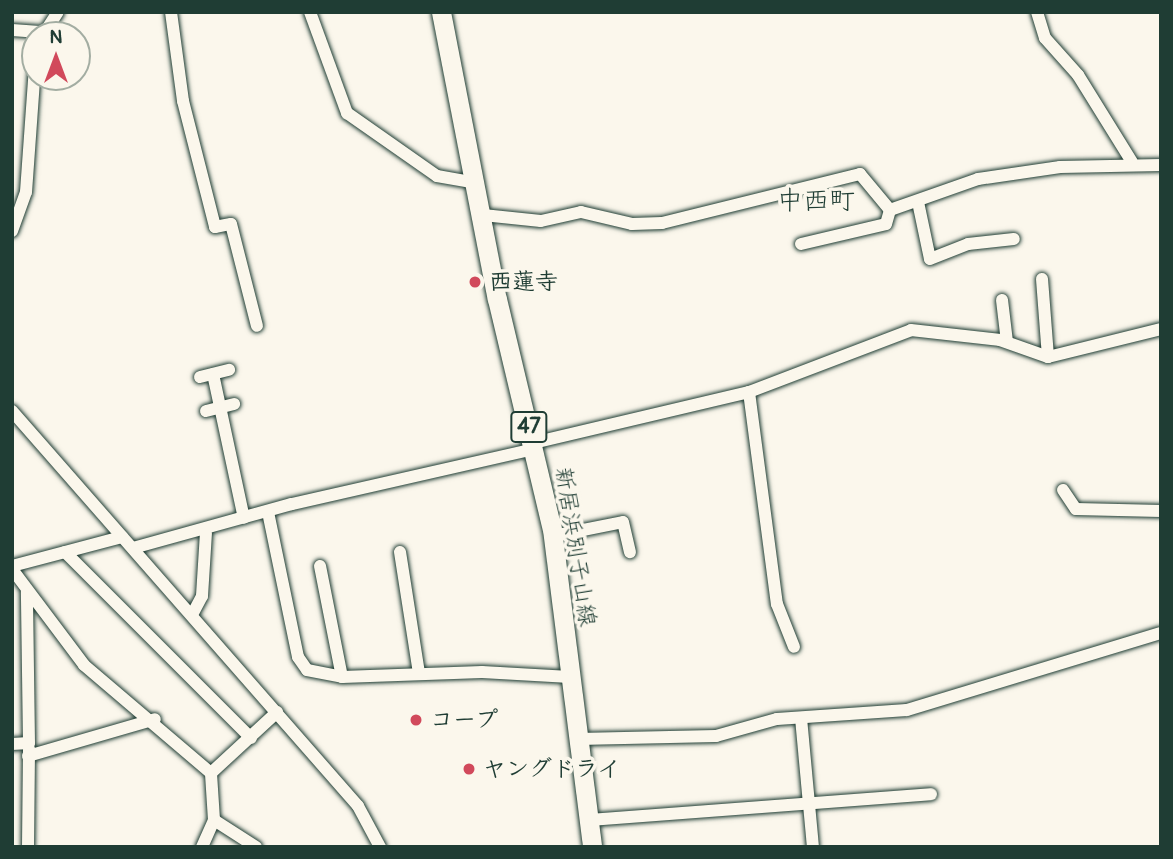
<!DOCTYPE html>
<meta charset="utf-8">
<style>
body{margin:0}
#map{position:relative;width:1173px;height:859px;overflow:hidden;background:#fbf7ec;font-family:Pangolin,"Klee One",sans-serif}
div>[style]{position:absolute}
.roads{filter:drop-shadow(0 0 2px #1f3d34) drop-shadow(0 0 2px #1f3d34)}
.minor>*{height:12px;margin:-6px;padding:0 6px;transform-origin:6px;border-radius:6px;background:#fbf7ec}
.primary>*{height:19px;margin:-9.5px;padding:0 9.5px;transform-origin:9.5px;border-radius:9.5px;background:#fbf7ec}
.dots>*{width:19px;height:19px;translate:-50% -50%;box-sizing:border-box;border:4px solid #fbf7ec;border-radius:50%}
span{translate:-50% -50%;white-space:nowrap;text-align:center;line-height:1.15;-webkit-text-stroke:7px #fbf7ec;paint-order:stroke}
.shield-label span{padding:2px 5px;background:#fbf7ec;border:2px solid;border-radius:5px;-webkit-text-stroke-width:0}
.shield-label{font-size:21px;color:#1f3d34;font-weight:700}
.poi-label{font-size:23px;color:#1f3d34;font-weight:700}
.left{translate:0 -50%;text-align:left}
.street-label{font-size:23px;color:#1f3d34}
.quarter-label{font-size:26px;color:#1f3d34}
.frame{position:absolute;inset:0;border:14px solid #1f3d34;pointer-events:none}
.north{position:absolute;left:21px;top:21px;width:70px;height:70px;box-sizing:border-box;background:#fbf7ec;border:2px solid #a3ada2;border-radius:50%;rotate:0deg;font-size:19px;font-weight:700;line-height:28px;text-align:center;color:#1f3d34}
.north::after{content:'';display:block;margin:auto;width:24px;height:32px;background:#d1495b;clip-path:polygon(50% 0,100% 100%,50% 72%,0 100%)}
</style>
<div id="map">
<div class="roads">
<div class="minor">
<div style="left:171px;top:12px;width:90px;rotate:82.3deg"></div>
<div style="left:183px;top:101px;width:130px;rotate:75.7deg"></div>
<div style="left:215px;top:227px;width:16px;rotate:-11deg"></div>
<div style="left:231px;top:224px;width:105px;rotate:75.7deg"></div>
<div style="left:310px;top:12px;width:108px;rotate:69.9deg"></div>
<div style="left:347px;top:113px;width:110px;rotate:35deg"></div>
<div style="left:437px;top:176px;width:41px;rotate:9.9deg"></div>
<div style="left:1037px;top:12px;width:27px;rotate:73deg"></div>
<div style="left:1045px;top:38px;width:50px;rotate:48.3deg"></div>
<div style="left:1078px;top:75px;width:102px;rotate:58.2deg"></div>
<div style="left:12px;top:30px;width:31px;rotate:4deg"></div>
<div style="left:43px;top:35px;width:27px;rotate:-57deg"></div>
<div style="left:918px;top:202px;width:58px;rotate:78.1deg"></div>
<div style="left:930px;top:259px;width:41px;rotate:-21.5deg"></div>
<div style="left:968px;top:244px;width:46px;rotate:-6.2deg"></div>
<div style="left:483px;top:215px;width:58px;rotate:5.9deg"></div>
<div style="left:541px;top:221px;width:41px;rotate:-12.7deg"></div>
<div style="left:581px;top:212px;width:52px;rotate:13.2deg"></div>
<div style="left:632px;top:224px;width:30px;rotate:-2deg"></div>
<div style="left:662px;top:223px;width:204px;rotate:-13.9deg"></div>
<div style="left:860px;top:174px;width:47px;rotate:50.2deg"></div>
<div style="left:890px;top:210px;width:93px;rotate:-19.4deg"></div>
<div style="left:978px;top:179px;width:83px;rotate:-8.3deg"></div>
<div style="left:1060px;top:167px;width:101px;rotate:-1.1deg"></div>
<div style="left:12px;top:231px;width:41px;rotate:-70.3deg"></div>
<div style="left:26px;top:192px;width:127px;rotate:-85.9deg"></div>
<div style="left:801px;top:244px;width:87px;rotate:-13.2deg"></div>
<div style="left:886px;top:224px;width:15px;rotate:-74deg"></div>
<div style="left:1042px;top:279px;width:78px;rotate:85.6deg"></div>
<div style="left:1002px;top:300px;width:42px;rotate:83.2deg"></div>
<div style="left:213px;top:374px;width:147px;rotate:77.9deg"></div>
<div style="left:200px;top:377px;width:30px;rotate:-14deg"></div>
<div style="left:749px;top:392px;width:214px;rotate:82.5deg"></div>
<div style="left:777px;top:604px;width:46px;rotate:68.4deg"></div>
<div style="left:12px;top:411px;width:525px;rotate:48.78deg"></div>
<div style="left:358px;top:806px;width:47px;rotate:61.8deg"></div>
<div style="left:206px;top:411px;width:29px;rotate:-14deg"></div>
<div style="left:533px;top:443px;width:222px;rotate:-13.3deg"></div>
<div style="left:749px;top:392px;width:173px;rotate:-20.9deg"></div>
<div style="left:911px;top:330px;width:90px;rotate:6.4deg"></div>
<div style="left:1000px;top:340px;width:51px;rotate:19.5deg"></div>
<div style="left:1048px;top:357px;width:116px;rotate:-13.9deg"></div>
<div style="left:1063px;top:490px;width:23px;rotate:56deg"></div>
<div style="left:1076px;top:509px;width:85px;rotate:1.3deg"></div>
<div style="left:268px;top:512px;width:148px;rotate:78.3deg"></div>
<div style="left:298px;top:657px;width:16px;rotate:55deg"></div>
<div style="left:307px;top:670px;width:36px;rotate:11deg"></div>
<div style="left:342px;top:677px;width:140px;rotate:-2deg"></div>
<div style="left:482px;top:672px;width:88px;rotate:3.3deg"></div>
<div style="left:553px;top:536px;width:71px;rotate:-11.3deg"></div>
<div style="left:623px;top:522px;width:31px;rotate:77deg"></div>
<div style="left:133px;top:548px;width:165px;rotate:-15.5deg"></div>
<div style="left:292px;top:504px;width:248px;rotate:-12.8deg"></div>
<div style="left:65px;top:552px;width:263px;rotate:45deg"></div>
<div style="left:400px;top:552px;width:123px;rotate:81.1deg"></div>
<div style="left:12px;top:566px;width:114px;rotate:-14.8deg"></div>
<div style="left:320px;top:566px;width:113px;rotate:78.8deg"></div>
<div style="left:12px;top:569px;width:120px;rotate:53.1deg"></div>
<div style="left:84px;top:665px;width:167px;rotate:40.4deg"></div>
<div style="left:193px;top:613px;width:19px;rotate:-62deg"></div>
<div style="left:202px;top:596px;width:63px;rotate:-86.4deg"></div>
<div style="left:801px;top:718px;width:130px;rotate:84.7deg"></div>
<div style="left:578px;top:739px;width:138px;rotate:-1.2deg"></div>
<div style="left:716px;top:736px;width:63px;rotate:-15.6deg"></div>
<div style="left:777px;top:719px;width:130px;rotate:-4deg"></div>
<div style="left:907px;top:710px;width:265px;rotate:-16.9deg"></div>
<div style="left:12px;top:744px;width:17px;rotate:-3deg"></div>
<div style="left:29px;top:743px;width:152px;rotate:-90.8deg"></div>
<div style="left:28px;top:756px;width:132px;rotate:-16.2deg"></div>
<div style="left:214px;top:820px;width:47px;rotate:-93.7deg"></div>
<div style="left:211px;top:773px;width:90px;rotate:-42.7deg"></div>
<div style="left:589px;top:820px;width:343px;rotate:-4.3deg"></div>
<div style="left:28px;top:847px;width:98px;rotate:-89.4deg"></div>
<div style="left:202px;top:847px;width:30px;rotate:-66deg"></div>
<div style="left:214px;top:820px;width:50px;rotate:32.7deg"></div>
</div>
<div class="primary">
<div style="left:441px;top:12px;width:292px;rotate:79deg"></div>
<div style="left:497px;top:299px;width:236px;rotate:76.6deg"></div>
<div style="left:552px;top:529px;width:321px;rotate:82.8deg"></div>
</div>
</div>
<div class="dots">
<div style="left:475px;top:282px;background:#d1495b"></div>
<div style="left:416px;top:720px;background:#d1495b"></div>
<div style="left:469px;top:769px;background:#d1495b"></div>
</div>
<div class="shield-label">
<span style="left:529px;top:427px">47</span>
</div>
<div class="poi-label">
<span class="left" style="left:489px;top:282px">西蓮寺</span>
<span class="left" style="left:430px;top:720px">コープ</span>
<span class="left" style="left:483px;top:769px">ヤングドライ</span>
</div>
<div class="street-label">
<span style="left:575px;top:547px;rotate:81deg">新居浜別子山線</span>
</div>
<div class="quarter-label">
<span style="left:816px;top:202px">中西町</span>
</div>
<div class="frame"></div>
<div class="north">N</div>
</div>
